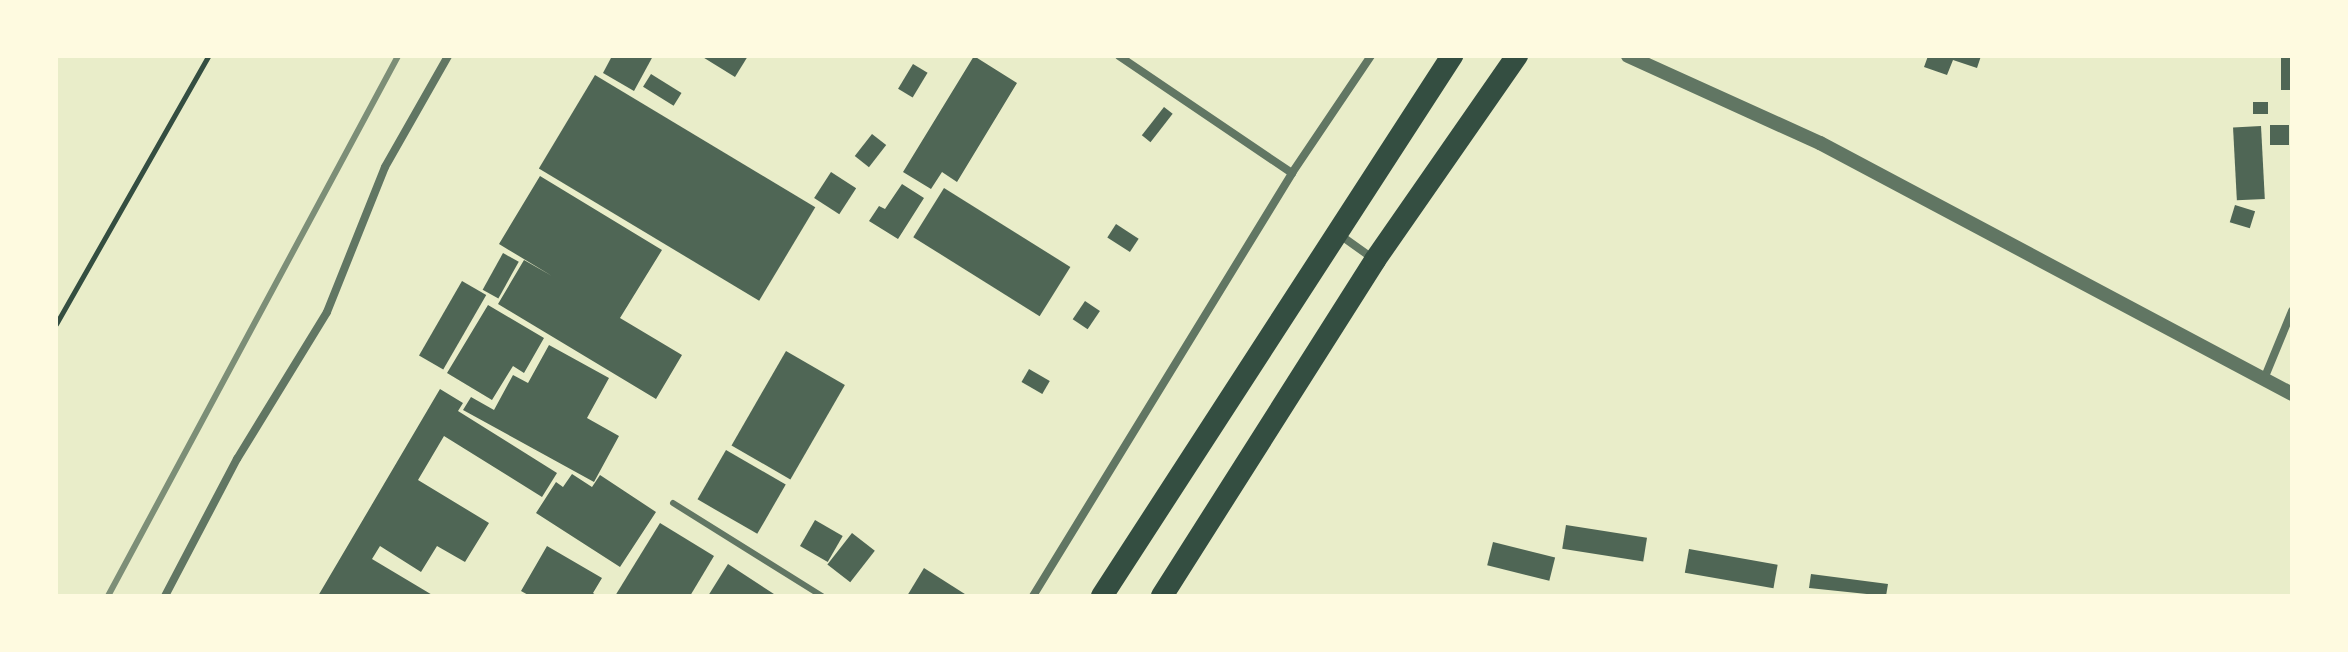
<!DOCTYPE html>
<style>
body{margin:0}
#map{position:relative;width:2348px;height:652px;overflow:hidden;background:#e9edc9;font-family:Jost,sans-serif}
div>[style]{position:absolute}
.building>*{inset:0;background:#4f6655;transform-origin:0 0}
.path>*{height:5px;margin:-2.5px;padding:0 2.5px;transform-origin:2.5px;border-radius:2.5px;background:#344e41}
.service>*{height:6px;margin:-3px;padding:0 3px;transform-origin:3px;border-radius:3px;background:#617663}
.minor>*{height:8px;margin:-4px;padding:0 4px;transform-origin:4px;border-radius:4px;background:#617663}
.tertiary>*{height:14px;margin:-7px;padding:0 7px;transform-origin:7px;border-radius:7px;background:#617663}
.trunk>*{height:22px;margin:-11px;padding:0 11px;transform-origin:11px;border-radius:11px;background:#344e41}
.rail>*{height:6px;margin:-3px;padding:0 3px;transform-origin:3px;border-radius:3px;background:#7c8e77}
span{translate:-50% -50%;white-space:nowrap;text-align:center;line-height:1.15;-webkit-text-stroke:8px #fefae0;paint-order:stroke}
.frame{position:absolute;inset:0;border:58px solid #fefae0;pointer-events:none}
</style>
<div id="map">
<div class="building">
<div style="clip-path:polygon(612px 56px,653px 56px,634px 91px,603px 73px)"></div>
<div style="clip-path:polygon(701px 56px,748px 56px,735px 77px)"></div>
<div style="clip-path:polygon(974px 56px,1017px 83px,957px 182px,942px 172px,931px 189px,903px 172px)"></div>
<div style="clip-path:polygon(1928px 56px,1981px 56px,1977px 68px,1953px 60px,1947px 75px,1924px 67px)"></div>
<div style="left:2281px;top:56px;width:11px;height:34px"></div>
<div style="left:913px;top:64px;width:17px;height:29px;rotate:31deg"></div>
<div style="left:651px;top:74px;width:36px;height:15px;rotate:32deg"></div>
<div style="left:595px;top:75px;width:257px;height:109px;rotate:31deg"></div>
<div style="left:2253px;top:102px;width:15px;height:12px"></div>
<div style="left:1164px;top:107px;width:11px;height:36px;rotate:38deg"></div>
<div style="left:2270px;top:125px;width:19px;height:20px"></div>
<div style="left:2261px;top:126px;width:73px;height:28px;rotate:87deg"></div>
<div style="left:872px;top:134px;width:18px;height:28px;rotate:38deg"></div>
<div style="left:831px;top:172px;width:30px;height:31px;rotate:33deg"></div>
<div style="clip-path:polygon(540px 176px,662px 250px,620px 318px,682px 355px,656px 399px,498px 304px,524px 260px,552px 276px,499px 244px)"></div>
<div style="clip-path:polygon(902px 184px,924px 198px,898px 239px,869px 221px,879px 206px,885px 209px)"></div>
<div style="left:944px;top:188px;width:149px;height:58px;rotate:32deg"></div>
<div style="left:2235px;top:205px;width:21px;height:18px;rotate:17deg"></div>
<div style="left:1116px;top:224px;width:27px;height:16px;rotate:33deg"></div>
<div style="left:503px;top:253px;width:18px;height:42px;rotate:29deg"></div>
<div style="left:462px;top:281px;width:28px;height:86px;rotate:30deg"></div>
<div style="left:1085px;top:301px;width:18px;height:22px;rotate:34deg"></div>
<div style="clip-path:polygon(488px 305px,544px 338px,524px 373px,513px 366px,492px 400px,447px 373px)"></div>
<div style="clip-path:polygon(549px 345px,609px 378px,587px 418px,619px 436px,594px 482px,463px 410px,471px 397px,494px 410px,513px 375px,528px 383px)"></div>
<div style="left:786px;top:351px;width:68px;height:109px;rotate:30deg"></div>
<div style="left:1029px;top:369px;width:24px;height:15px;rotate:30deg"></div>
<div style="clip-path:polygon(440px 389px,463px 403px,458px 411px,557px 473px,542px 497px,444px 436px,418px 480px,489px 523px,465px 562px,437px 546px,421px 572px,380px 546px,372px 559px,434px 596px,318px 596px)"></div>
<div style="left:726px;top:450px;width:69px;height:57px;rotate:30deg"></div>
<div style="clip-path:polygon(572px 474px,592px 487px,600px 475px,656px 512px,620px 567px,536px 513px,556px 482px,563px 487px)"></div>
<div style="left:815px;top:520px;width:32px;height:30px;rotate:30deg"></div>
<div style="clip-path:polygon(660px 523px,714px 556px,690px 596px,615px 596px)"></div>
<div style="left:1566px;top:525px;width:82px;height:24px;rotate:9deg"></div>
<div style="left:852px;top:533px;width:29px;height:40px;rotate:38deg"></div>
<div style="left:1493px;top:542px;width:64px;height:24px;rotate:14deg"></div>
<div style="clip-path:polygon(547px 546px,602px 578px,593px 593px,597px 596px,530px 596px,521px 591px)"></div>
<div style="left:1689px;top:549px;width:90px;height:24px;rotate:10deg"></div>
<div style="clip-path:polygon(728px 564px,777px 596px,708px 596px)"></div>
<div style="clip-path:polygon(924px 568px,968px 596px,907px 596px)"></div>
<div style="clip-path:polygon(1811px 574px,1888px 584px,1886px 596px,1809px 588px)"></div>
</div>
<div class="path">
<div style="left:56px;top:324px;width:308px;rotate:-60.4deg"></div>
</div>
<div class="service">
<div style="left:673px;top:503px;width:176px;rotate:32deg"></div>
</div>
<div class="minor">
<div style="left:1119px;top:56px;width:209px;rotate:34.1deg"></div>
<div style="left:1340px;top:235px;width:43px;rotate:35.5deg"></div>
<div style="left:2264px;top:379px;width:74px;rotate:-67.6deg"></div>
<div style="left:165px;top:596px;width:155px;rotate:-62.3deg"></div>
<div style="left:237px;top:459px;width:172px;rotate:-58.5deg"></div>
<div style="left:327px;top:312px;width:156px;rotate:-68.2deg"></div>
<div style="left:385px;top:167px;width:128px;rotate:-60.4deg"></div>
<div style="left:1033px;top:596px;width:496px;rotate:-58.5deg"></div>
<div style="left:1292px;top:173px;width:141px;rotate:-56deg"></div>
</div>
<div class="tertiary">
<div style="left:1628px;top:56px;width:211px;rotate:24.4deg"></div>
<div style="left:1820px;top:143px;width:535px;rotate:28deg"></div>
</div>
<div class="trunk">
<div style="left:1102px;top:596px;width:644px;rotate:-57.05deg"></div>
<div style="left:1162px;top:596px;width:398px;rotate:-57.6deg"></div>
<div style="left:1375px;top:260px;width:249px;rotate:-55.2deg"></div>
</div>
<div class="rail">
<div style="left:108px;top:596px;width:613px;rotate:-61.76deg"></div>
</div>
<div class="frame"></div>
</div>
